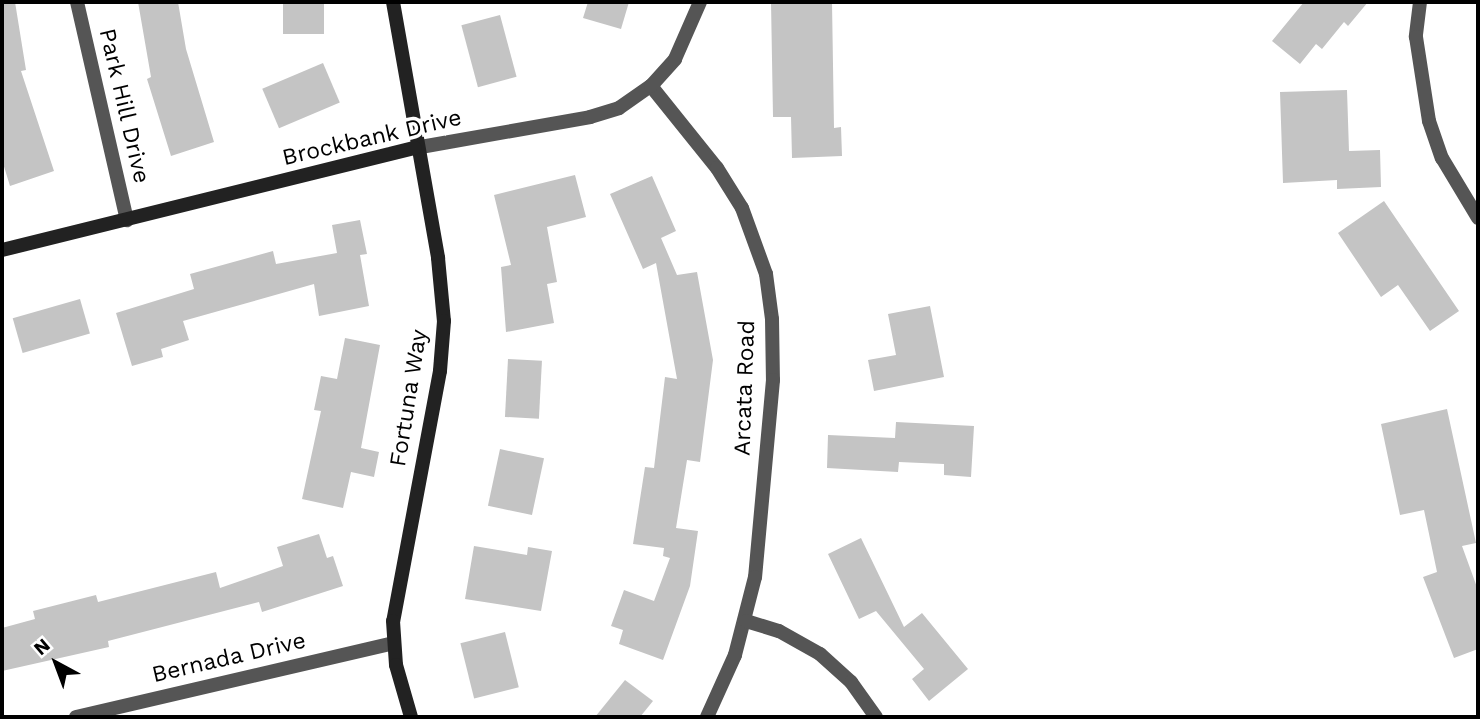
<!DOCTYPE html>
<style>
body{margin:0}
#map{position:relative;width:1480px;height:719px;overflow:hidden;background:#fff;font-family:"Work Sans",sans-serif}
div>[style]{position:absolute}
.building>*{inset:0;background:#c4c4c4;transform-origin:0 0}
.street>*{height:14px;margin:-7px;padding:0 7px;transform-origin:7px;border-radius:7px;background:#555}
.secondary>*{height:14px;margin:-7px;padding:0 7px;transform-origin:7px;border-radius:7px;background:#222}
span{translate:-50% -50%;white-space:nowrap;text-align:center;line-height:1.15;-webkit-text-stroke:7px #fff;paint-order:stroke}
.street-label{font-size:23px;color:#000}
.frame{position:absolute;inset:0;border:4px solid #000;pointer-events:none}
.north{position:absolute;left:21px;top:628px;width:70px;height:70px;-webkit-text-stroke:5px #fff;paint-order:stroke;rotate:319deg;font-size:19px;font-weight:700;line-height:28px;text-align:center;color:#000}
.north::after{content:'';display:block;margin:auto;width:24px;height:32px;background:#000;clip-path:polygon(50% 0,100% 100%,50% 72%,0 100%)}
</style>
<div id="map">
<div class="building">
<div style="clip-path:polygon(2px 2px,15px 2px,26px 70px,21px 71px,54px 171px,10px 186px,2px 160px)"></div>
<div style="clip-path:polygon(138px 2px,178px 2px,186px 49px,214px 142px,171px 156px,147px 79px,151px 77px)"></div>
<div style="left:283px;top:2px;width:41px;height:32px"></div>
<div style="clip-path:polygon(588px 2px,629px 2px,621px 29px,583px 18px)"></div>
<div style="clip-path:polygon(771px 2px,832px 2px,834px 128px,841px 127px,842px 156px,792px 158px,791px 117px,773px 117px)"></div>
<div style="clip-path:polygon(1304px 2px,1368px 2px,1348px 26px,1344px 22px,1322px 49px,1316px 44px,1300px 64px,1272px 41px)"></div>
<div style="left:500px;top:15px;width:64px;height:40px;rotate:75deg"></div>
<div style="left:323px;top:63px;width:43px;height:66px;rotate:67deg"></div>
<div style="clip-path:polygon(1347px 90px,1349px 151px,1380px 150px,1381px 187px,1337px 189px,1337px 180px,1283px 183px,1280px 92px)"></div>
<div style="clip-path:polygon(575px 175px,586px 217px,547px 227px,557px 282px,547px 284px,554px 323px,506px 332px,501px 267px,511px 265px,494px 195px)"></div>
<div style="clip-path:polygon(652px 176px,676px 231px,661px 238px,677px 275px,697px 272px,713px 360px,700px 462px,687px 460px,676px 528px,698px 531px,690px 586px,663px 660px,619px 644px,623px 630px,611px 626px,624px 590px,654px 601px,670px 558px,663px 556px,664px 548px,633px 544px,645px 467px,654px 468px,665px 377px,677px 379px,656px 263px,643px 269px,610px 194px)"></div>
<div style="clip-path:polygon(1384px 201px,1459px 311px,1430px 331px,1398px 285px,1381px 297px,1338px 233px)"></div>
<div style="clip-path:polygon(360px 220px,367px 254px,360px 255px,369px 306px,319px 316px,314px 284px,183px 321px,189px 340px,161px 349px,163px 357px,132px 366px,116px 313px,194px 289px,190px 274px,273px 251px,276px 264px,337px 253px,332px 225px)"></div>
<div style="left:80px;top:299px;width:36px;height:70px;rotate:74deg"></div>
<div style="clip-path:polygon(930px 306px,944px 377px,874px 391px,868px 360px,896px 355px,888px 314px)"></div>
<div style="clip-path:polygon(345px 338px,380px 345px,361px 448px,379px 452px,374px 477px,351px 472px,343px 508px,302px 499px,321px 411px,314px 410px,321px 376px,337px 379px)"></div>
<div style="left:508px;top:359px;width:34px;height:58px;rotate:3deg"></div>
<div style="clip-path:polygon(1447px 409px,1476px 543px,1462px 546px,1478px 590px,1478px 649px,1454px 658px,1423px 577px,1437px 572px,1424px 510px,1400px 515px,1381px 424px)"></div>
<div style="clip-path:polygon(896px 422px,974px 426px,971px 477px,944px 475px,944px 464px,899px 462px,898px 472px,827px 468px,828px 435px,895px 438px)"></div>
<div style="left:500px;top:449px;width:45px;height:58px;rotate:12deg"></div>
<div style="clip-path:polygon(319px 534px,327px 558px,333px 556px,343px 586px,262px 612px,259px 602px,108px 641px,109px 647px,2px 671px,2px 628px,35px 619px,33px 611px,96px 595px,98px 602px,216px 572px,220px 588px,283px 566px,277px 547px)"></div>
<div style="clip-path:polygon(861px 538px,904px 627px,922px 613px,968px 669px,929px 701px,912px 679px,924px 669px,876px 611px,859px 619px,828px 554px)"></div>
<div style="clip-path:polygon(474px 546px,527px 555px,528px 547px,552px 551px,541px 611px,465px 599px)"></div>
<div style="left:505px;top:632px;width:57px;height:46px;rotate:76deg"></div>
<div style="clip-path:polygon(625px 680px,653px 701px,640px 717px,595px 717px)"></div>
</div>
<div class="street">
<div style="left:77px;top:2px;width:224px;rotate:77.1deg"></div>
<div style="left:1420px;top:2px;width:35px;rotate:97deg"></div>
<div style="left:1416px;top:37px;width:85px;rotate:81.2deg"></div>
<div style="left:1429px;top:121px;width:39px;rotate:71deg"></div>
<div style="left:1442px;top:158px;width:70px;rotate:59deg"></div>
<div style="left:651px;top:86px;width:105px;rotate:51.2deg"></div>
<div style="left:717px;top:168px;width:47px;rotate:58deg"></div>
<div style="left:742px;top:208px;width:70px;rotate:70deg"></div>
<div style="left:766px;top:274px;width:45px;rotate:82.4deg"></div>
<div style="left:772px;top:319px;width:61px;rotate:89.1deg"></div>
<div style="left:773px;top:380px;width:198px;rotate:95.2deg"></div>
<div style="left:755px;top:577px;width:81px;rotate:104.4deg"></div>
<div style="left:735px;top:655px;width:68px;rotate:114.3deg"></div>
<div style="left:415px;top:148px;width:178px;rotate:-10deg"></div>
<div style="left:590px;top:117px;width:30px;rotate:-17deg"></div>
<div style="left:619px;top:108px;width:39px;rotate:-35deg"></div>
<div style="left:651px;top:86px;width:36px;rotate:-48deg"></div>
<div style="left:675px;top:59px;width:62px;rotate:-66.3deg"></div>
<div style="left:746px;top:621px;width:34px;rotate:17deg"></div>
<div style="left:779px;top:631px;width:47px;rotate:29.3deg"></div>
<div style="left:820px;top:654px;width:42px;rotate:42.1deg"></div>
<div style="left:851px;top:682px;width:43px;rotate:54.5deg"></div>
<div style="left:76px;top:717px;width:326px;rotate:-13.1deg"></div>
</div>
<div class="secondary">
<div style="left:393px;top:2px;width:260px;rotate:80deg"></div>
<div style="left:438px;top:258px;width:63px;rotate:84.6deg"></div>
<div style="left:444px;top:321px;width:50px;rotate:94.6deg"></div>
<div style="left:440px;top:371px;width:254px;rotate:100.6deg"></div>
<div style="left:393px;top:621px;width:44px;rotate:86.1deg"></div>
<div style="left:396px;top:665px;width:54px;rotate:73.9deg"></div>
<div style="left:2px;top:250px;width:425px;rotate:-13.9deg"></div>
</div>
<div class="street-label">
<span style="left:124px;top:106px;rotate:77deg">Park Hill Drive</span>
<span style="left:372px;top:138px;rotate:-13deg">Brockbank Drive</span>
<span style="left:745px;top:388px;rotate:-88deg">Arcata Road</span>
<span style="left:409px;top:398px;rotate:-81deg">Fortuna Way</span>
<span style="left:229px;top:658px;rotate:-13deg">Bernada Drive</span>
</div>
<div class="frame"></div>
<div class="north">N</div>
</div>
